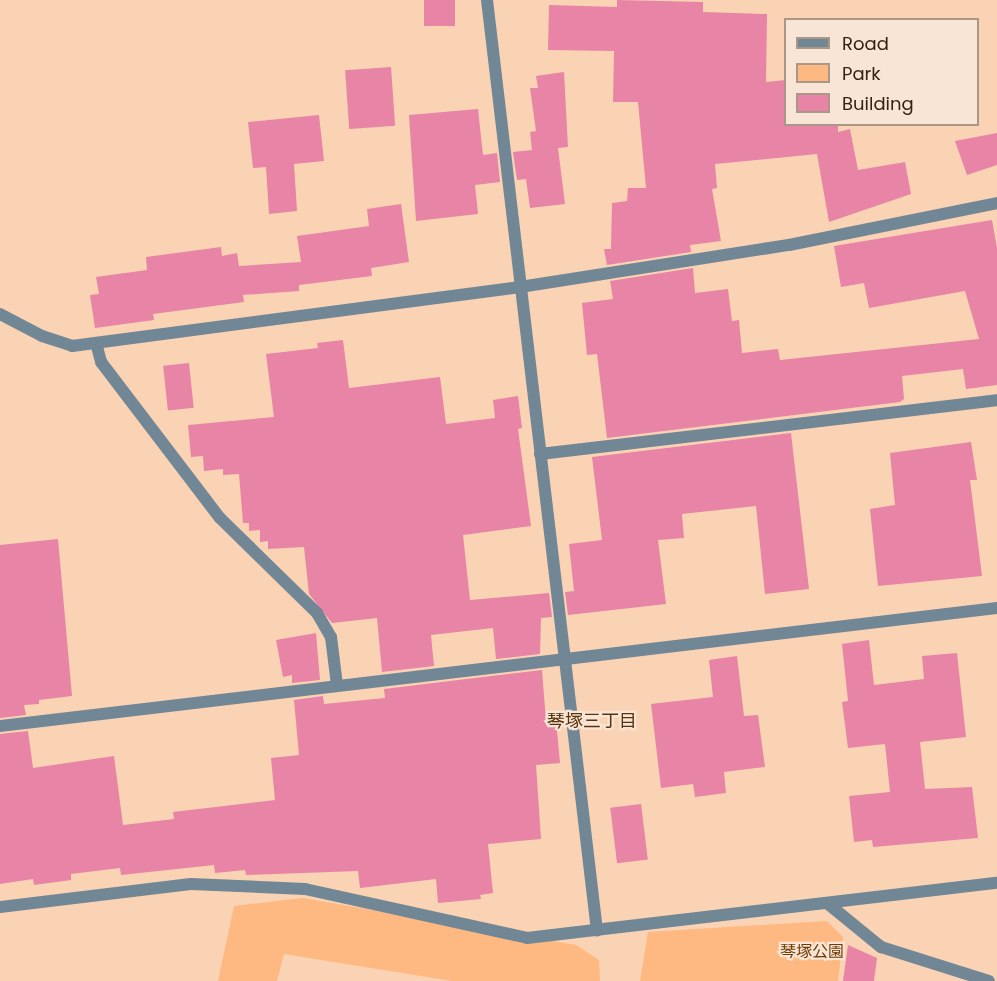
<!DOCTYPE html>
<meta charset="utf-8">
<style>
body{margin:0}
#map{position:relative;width:997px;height:981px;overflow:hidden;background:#fad3b4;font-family:Poppins,"Noto Sans JP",sans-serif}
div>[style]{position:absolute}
.green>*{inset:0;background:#fdb981}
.building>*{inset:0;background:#e884a5;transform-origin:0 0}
.street>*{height:12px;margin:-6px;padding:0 6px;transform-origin:6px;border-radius:6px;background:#728796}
span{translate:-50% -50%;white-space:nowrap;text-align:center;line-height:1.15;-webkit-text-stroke:4.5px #f8e5d5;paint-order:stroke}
.park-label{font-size:16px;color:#6f3d04}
.neighbourhood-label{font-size:18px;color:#5a330d}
.legend{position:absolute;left:784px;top:18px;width:195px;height:108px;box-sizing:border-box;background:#f8e5d5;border:2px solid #aa9787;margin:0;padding:8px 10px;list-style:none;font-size:18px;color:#342213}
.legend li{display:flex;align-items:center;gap:12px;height:30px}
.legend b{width:30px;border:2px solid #aa9787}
</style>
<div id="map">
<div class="green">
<div style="clip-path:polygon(303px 898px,576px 945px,599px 960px,600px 981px,452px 981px,284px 954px,277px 981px,218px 981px,234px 906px)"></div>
<div style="clip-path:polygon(827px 921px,843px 937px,838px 981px,640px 981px,648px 932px)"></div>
</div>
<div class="building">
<div style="left:424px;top:0;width:31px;height:26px"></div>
<div style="clip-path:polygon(617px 0,703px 2px,703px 12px,767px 14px,766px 82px,786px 80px,786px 124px,838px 124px,838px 132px,850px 129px,858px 170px,905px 162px,911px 194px,829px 222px,817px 154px,715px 164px,717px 188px,712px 189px,721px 241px,690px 245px,691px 252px,607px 265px,604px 249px,611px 249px,612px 203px,627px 201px,628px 188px,646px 188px,638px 102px,613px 102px,614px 51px,548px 50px,549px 5px,617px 7px)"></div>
<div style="left:391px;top:67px;width:59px;height:46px;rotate:86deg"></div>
<div style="clip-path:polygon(564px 72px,568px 147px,558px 148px,565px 204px,530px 208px,526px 179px,517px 180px,513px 152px,532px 150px,530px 132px,536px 131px,530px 88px,538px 88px,536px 76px)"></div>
<div style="clip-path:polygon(478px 109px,483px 155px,497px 153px,500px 182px,475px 185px,478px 214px,416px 221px,409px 115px)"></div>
<div style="clip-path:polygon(319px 115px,324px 161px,294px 164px,297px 211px,269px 214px,266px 167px,253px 168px,248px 122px)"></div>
<div style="clip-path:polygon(997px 133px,997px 165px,967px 175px,955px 141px)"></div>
<div style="clip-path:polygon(401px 204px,409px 262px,371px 268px,372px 276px,299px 285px,299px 291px,243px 295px,244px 302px,153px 314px,154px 320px,95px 328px,90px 295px,99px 294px,96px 277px,147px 270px,146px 257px,221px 247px,222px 256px,237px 253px,239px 266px,301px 262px,297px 236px,369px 226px,367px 209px)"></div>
<div style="clip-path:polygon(992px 220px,997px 248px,997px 385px,966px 389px,963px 369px,902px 376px,904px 399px,900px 402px,607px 438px,597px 354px,587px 355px,582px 303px,613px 299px,610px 281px,693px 268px,695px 293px,728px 289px,732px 321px,739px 320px,742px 353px,778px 349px,780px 360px,979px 339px,965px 291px,869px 308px,864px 283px,841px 287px,834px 246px)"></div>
<div style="clip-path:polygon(343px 340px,349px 388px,440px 377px,446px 424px,495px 418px,493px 400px,518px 396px,522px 428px,518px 429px,531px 526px,463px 535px,470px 600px,549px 593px,552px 617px,541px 618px,540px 654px,496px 659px,493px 628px,431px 635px,434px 666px,382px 672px,377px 618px,332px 623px,309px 594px,304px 547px,268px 549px,268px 541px,260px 542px,260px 530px,249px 531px,249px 523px,243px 523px,239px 474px,223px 475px,223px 469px,204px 471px,203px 456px,191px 457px,188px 425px,274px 417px,266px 354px,318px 348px,317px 343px)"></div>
<div style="left:189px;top:363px;width:45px;height:26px;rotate:84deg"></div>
<div style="clip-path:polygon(791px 433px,809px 589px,765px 594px,756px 506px,682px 514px,684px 538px,658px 540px,666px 604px,568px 615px,565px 592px,574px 591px,569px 544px,602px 540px,592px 457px)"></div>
<div style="clip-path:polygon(971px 442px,977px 480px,970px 480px,982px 576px,878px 586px,870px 509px,895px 505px,890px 453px)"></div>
<div style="clip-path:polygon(58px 539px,72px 696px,39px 700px,39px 704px,24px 705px,26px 715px,0 718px,0 545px)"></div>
<div style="clip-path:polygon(316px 633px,320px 680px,292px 683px,292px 675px,283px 677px,276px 640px)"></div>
<div style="clip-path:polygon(869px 640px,874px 685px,924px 679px,922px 656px,957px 653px,966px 737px,920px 742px,925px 789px,972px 787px,978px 838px,873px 847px,872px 840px,854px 842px,849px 796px,890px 792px,885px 744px,848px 748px,842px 702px,848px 701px,842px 644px)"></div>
<div style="clip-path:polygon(737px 656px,744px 716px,758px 715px,765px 767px,724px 772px,726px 793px,695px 797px,693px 784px,661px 788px,651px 704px,713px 697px,709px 660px)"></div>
<div style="clip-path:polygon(542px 670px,546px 721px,556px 720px,560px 763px,536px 765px,541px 839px,488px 844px,493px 893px,480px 895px,481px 899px,438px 903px,436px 879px,360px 888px,358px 871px,246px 875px,245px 870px,215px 873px,214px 865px,121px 875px,120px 868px,71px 874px,71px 880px,34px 885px,33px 879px,0 884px,0 734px,28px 731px,33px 768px,114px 756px,123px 825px,174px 819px,173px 812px,275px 800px,271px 758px,299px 755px,294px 700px,323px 696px,324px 704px,385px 698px,384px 689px)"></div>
<div style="left:641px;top:804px;width:56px;height:31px;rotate:83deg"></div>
<div style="clip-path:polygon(848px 945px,877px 958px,874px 981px,843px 981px)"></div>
</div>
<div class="street">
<div style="left:487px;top:0;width:937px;rotate:83.26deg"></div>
<div style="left:0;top:314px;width:47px;rotate:27.6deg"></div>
<div style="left:42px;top:336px;width:32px;rotate:18deg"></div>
<div style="left:72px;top:346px;width:452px;rotate:-7.5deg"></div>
<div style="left:520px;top:287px;width:272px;rotate:-8.9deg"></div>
<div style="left:789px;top:245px;width:212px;rotate:-11.4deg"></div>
<div style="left:96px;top:343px;width:20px;rotate:75deg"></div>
<div style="left:101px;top:362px;width:196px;rotate:52.7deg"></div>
<div style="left:220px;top:518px;width:136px;rotate:44.4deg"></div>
<div style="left:317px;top:613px;width:28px;rotate:60deg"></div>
<div style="left:331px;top:637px;width:48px;rotate:82.9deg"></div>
<div style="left:540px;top:454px;width:460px;rotate:-6.7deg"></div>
<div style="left:0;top:726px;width:1004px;rotate:-6.75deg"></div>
<div style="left:827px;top:903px;width:70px;rotate:39.2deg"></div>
<div style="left:881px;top:947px;width:113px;rotate:17.5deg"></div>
<div style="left:0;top:907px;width:192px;rotate:-6.9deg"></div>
<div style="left:191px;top:884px;width:114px;rotate:2.5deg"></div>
<div style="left:305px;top:889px;width:227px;rotate:12.4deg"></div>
<div style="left:527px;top:938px;width:473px;rotate:-6.7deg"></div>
</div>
<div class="park-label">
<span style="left:812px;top:952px">琴塚公園</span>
</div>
<div class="neighbourhood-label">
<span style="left:592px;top:721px">琴塚三丁目</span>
</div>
<ul class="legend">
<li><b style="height:8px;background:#728796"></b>Road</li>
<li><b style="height:16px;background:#fdb981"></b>Park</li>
<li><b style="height:16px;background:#e884a5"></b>Building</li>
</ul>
</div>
